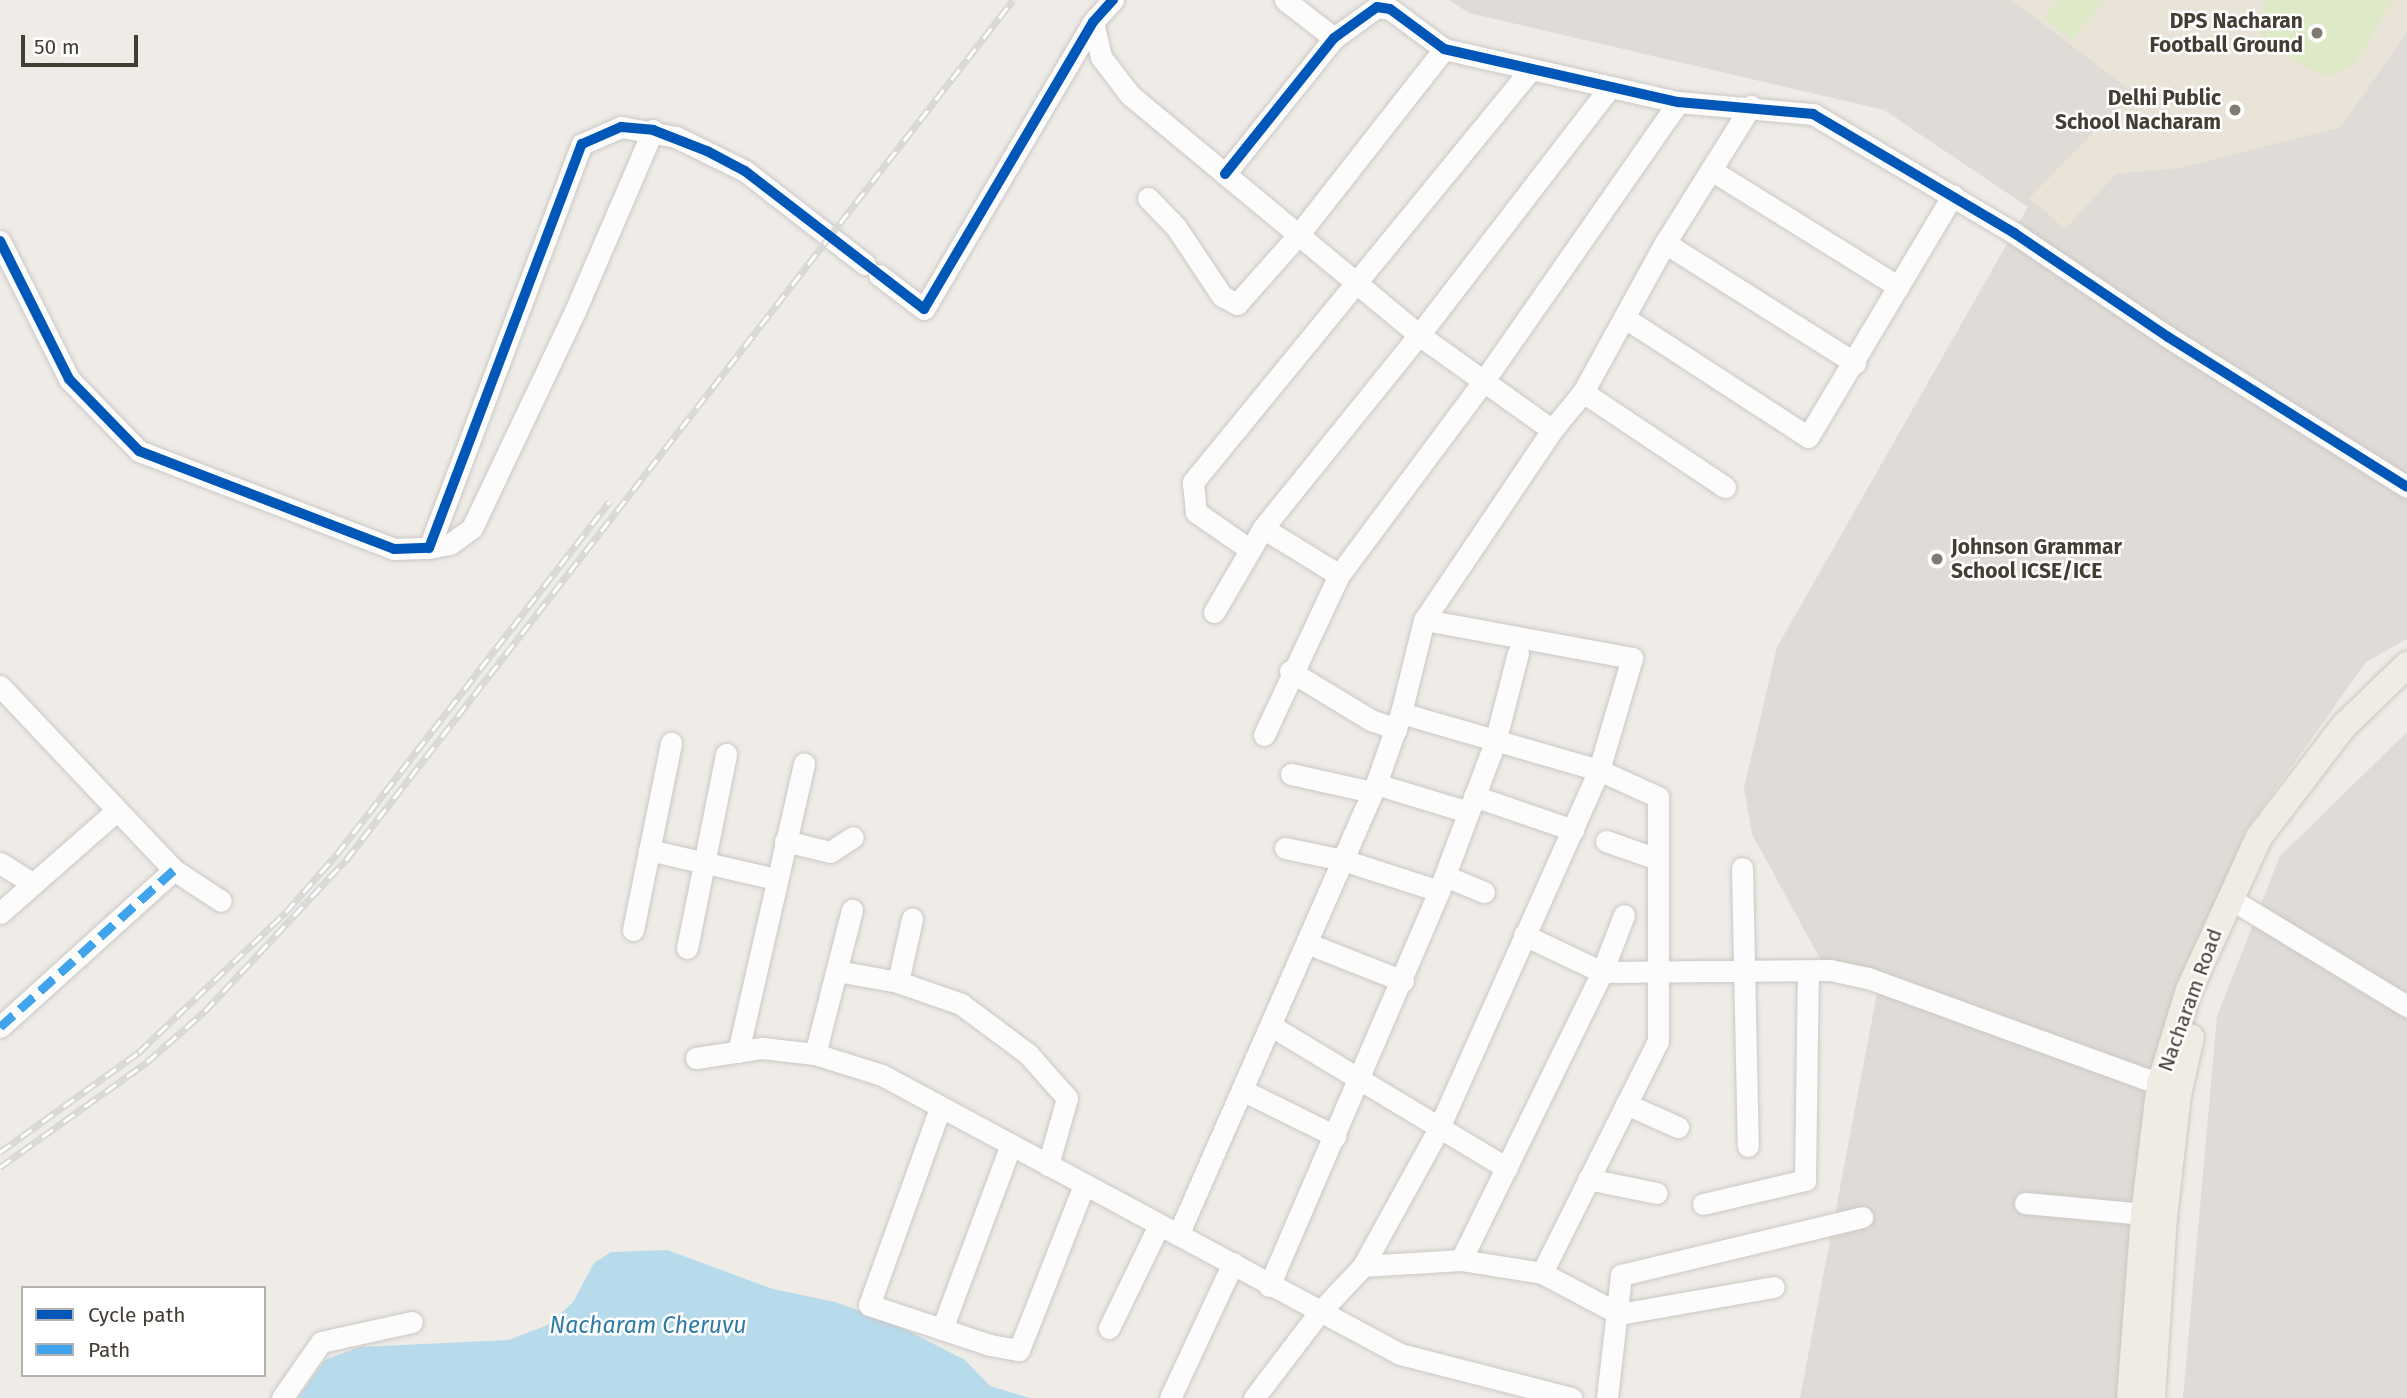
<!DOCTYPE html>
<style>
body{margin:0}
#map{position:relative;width:2407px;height:1398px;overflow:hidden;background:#efece8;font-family:"Fira Sans",sans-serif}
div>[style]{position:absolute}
.industrial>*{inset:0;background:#dfdbd6}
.education>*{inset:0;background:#eae3d7}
.green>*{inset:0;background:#dee9c8}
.water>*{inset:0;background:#b8dbec}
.roads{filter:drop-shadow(0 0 2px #cbc8c4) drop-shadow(0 0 2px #cbc8c4)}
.minor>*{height:21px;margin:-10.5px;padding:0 10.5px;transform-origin:10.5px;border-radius:10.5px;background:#fdfcfc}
.major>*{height:26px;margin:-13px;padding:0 13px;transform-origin:13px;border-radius:13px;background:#f0ebe3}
.rail>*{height:7px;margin-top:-3.5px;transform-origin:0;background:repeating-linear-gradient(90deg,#fff 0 13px,#d8d8d7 0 26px);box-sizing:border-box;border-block:2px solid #d8d8d7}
.quiet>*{height:9px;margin-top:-4.5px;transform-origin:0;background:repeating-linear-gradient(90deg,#3fa4eb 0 18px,transparent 0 27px)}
.cycleway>*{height:10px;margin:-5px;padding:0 5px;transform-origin:5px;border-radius:5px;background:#0057b8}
.dots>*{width:19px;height:19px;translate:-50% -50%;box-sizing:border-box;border:4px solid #fff;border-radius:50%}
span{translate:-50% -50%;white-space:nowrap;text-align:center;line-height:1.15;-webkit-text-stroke:5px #fff;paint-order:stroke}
.poi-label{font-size:21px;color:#443d34;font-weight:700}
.right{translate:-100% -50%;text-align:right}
.left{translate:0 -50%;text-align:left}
.street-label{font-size:21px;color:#443d34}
.water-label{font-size:23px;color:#2e7ca5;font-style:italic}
.legend{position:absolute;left:21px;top:1286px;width:245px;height:91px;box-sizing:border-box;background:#fff;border:2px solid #b4b1ae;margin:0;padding:9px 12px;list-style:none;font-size:21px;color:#443d34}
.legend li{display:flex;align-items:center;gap:14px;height:35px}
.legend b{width:35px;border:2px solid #b4b1ae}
.scale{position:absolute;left:21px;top:35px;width:117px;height:32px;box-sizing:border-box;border:4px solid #443d34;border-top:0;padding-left:9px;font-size:21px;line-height:24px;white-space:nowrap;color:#443d34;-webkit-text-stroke:5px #fff;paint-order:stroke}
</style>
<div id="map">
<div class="industrial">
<div style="clip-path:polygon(1449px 0,2407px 0,2407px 639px,2366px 662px,2245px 832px,2163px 1035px,2120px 1398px,1800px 1398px,1878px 988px,1824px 966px,1752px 834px,1744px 788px,1777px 647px,2028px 207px,1884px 110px,1469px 13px)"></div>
<div style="clip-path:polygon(2407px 732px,2407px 1398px,2183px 1398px,2217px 1016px,2280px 856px)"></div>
</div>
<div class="education">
<div style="clip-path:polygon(2011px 0,2407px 0,2407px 32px,2341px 127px,2180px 168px,2116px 174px,2065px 229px,2029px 198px,2133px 92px)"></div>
</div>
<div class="green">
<div style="clip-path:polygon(2058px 0,2104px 0,2072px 40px,2044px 18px)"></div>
<div style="clip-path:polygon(2267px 0,2393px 0,2355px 63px,2334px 76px,2319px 74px,2267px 45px,2257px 21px)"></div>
</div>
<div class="water">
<div style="clip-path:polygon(667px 1250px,773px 1289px,835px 1302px,887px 1320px,965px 1360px,990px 1386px,1030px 1398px,298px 1398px,325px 1360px,359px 1347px,508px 1340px,548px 1325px,573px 1302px,594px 1263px,611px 1252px)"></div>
</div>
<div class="roads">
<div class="minor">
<div style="left:1285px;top:0;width:62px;rotate:37.8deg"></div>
<div style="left:1093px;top:22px;width:36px;rotate:77deg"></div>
<div style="left:1101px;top:57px;width:48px;rotate:52.7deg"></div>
<div style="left:1130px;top:95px;width:376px;rotate:39.7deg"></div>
<div style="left:1419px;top:335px;width:163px;rotate:35.5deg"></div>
<div style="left:1711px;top:170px;width:221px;rotate:31.9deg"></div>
<div style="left:1225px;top:174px;width:174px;rotate:-51.3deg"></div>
<div style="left:1334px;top:38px;width:53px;rotate:-35.8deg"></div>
<div style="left:1377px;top:7px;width:13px;rotate:9deg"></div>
<div style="left:1390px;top:9px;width:67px;rotate:36.5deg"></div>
<div style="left:1444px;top:49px;width:240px;rotate:12.8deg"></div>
<div style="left:1678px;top:102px;width:136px;rotate:5.1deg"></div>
<div style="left:1813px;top:114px;width:234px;rotate:30.6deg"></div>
<div style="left:2014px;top:233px;width:186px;rotate:34deg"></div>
<div style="left:2168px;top:337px;width:282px;rotate:32.1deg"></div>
<div style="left:1148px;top:198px;width:40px;rotate:46deg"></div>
<div style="left:1176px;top:227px;width:83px;rotate:56.3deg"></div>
<div style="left:1222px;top:296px;width:17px;rotate:28deg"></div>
<div style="left:1237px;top:304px;width:94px;rotate:-48.5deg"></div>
<div style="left:1299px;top:234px;width:235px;rotate:-51.9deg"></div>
<div style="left:0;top:241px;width:154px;rotate:63.4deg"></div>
<div style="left:69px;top:379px;width:100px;rotate:45.8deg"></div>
<div style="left:139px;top:451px;width:273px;rotate:21deg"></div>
<div style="left:394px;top:549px;width:35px;rotate:-2deg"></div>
<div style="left:429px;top:548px;width:432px;rotate:-69.3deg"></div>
<div style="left:582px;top:144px;width:43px;rotate:-23.6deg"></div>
<div style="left:621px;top:127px;width:56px;rotate:10.3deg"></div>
<div style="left:676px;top:137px;width:77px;rotate:26.2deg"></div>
<div style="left:745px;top:171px;width:152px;rotate:37.8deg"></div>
<div style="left:1665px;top:243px;width:225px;rotate:32.3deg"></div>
<div style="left:879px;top:275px;width:56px;rotate:37.1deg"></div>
<div style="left:924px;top:309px;width:333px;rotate:-59.5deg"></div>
<div style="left:1093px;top:22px;width:30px;rotate:-48deg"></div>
<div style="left:1625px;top:318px;width:218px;rotate:33deg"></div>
<div style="left:1808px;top:437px;width:282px;rotate:-59.1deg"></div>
<div style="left:1583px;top:392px;width:171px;rotate:33.8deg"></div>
<div style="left:1263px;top:528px;width:89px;rotate:31.7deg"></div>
<div style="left:429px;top:548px;width:21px;rotate:-11deg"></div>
<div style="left:450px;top:544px;width:27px;rotate:-36deg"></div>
<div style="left:472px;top:528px;width:240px;rotate:-64.6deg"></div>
<div style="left:575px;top:311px;width:197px;rotate:-66.7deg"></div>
<div style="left:1249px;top:549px;width:65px;rotate:-145.1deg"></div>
<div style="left:1196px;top:512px;width:30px;rotate:-96deg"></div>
<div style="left:1193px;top:482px;width:534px;rotate:-50.7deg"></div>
<div style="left:1214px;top:612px;width:97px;rotate:-59.7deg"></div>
<div style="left:1263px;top:528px;width:248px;rotate:-51.1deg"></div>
<div style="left:1419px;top:335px;width:313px;rotate:-52.4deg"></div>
<div style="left:1290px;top:671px;width:95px;rotate:31.2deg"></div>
<div style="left:1371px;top:720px;width:27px;rotate:20deg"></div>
<div style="left:0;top:686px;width:253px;rotate:46.6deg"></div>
<div style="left:174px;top:870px;width:56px;rotate:33.4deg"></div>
<div style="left:1401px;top:713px;width:206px;rotate:16.1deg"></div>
<div style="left:1599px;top:770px;width:65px;rotate:24.6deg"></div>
<div style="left:1658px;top:797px;width:244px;rotate:90deg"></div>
<div style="left:1658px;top:1041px;width:259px;rotate:116.6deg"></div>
<div style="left:1264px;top:735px;width:177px;rotate:-64.9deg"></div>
<div style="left:1339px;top:575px;width:241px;rotate:-53.3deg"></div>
<div style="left:1483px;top:382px;width:341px;rotate:-55.1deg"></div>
<div style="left:1291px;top:774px;width:83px;rotate:12.5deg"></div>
<div style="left:1376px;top:784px;width:96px;rotate:16.9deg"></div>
<div style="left:1474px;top:796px;width:105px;rotate:19deg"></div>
<div style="left:785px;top:841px;width:46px;rotate:13.7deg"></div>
<div style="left:830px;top:852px;width:27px;rotate:-33deg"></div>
<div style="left:1606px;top:841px;width:54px;rotate:19.4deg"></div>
<div style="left:1285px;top:848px;width:59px;rotate:11.7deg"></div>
<div style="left:1343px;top:860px;width:101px;rotate:17.9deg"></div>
<div style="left:649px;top:850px;width:130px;rotate:12.9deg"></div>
<div style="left:0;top:863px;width:36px;rotate:32deg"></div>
<div style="left:1742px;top:868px;width:278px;rotate:88.8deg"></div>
<div style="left:1445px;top:876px;width:42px;rotate:22.3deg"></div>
<div style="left:2239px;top:904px;width:197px;rotate:31.3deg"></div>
<div style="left:0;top:913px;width:154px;rotate:-41.3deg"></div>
<div style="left:633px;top:930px;width:191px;rotate:-78.5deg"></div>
<div style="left:1524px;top:935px;width:86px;rotate:25.4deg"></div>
<div style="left:1602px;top:972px;width:228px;rotate:-0.5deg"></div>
<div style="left:1830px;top:970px;width:39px;rotate:12deg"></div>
<div style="left:1868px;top:978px;width:311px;rotate:20deg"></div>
<div style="left:1309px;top:944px;width:101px;rotate:21.5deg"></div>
<div style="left:687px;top:948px;width:198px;rotate:-78.6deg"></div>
<div style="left:837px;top:971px;width:62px;rotate:10.2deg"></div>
<div style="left:898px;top:982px;width:67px;rotate:19.2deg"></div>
<div style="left:961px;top:1004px;width:84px;rotate:36.7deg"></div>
<div style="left:1028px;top:1054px;width:59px;rotate:48.4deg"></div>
<div style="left:1067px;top:1098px;width:70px;rotate:105.8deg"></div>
<div style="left:898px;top:982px;width:65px;rotate:-77.5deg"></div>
<div style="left:0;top:1027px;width:234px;rotate:-42.1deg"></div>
<div style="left:1273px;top:1027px;width:273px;rotate:31.1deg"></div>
<div style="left:738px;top:1052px;width:296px;rotate:-77.1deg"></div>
<div style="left:815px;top:1054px;width:149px;rotate:-75.6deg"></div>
<div style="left:696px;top:1058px;width:67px;rotate:-8.6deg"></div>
<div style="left:762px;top:1048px;width:53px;rotate:6.5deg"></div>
<div style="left:815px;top:1054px;width:70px;rotate:17.4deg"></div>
<div style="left:882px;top:1075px;width:588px;rotate:28.31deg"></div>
<div style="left:1400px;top:1354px;width:177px;rotate:14.4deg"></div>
<div style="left:1244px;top:1091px;width:102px;rotate:26.3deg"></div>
<div style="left:1626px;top:1104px;width:57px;rotate:23.9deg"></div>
<div style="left:940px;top:1108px;width:209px;rotate:109.8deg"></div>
<div style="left:869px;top:1305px;width:127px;rotate:18.3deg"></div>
<div style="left:990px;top:1345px;width:29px;rotate:10deg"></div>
<div style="left:1019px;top:1350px;width:177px;rotate:-68.5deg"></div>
<div style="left:1588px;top:1179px;width:70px;rotate:11.5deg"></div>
<div style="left:2025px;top:1203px;width:120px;rotate:5.3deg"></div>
<div style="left:1703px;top:1204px;width:105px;rotate:-13.2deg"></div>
<div style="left:1805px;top:1180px;width:208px;rotate:-89.2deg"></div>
<div style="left:1178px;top:1235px;width:493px;rotate:-66.3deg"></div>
<div style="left:1376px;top:784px;width:75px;rotate:-70.6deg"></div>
<div style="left:1401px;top:713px;width:96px;rotate:-76.1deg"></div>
<div style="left:1424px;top:620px;width:229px;rotate:-56deg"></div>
<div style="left:1552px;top:430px;width:49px;rotate:-50.8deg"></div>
<div style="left:1583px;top:392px;width:170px;rotate:-61.2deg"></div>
<div style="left:1665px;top:243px;width:162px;rotate:-57.9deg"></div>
<div style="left:1461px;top:1260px;width:321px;rotate:-63.9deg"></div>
<div style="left:1602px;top:972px;width:61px;rotate:-68.9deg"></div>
<div style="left:1363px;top:1266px;width:98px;rotate:-3.5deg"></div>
<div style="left:1461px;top:1260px;width:82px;rotate:9.1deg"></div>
<div style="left:1542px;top:1273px;width:87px;rotate:28deg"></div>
<div style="left:1619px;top:1314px;width:157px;rotate:-9.9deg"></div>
<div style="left:1269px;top:1286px;width:430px;rotate:-66.7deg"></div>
<div style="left:1439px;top:891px;width:159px;rotate:-69.4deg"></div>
<div style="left:1495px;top:742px;width:92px;rotate:-75.5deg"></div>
<div style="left:1109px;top:1328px;width:114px;rotate:-64.1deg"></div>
<div style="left:942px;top:1329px;width:197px;rotate:-69.5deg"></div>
<div style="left:282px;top:1398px;width:68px;rotate:-55.1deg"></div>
<div style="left:321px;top:1342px;width:93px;rotate:-12.4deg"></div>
<div style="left:1170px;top:1398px;width:149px;rotate:-65deg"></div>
<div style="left:1254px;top:1398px;width:106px;rotate:-52.7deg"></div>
<div style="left:1318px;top:1314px;width:66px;rotate:-46.8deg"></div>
<div style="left:1363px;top:1266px;width:155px;rotate:-61.1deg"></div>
<div style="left:1438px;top:1130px;width:394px;rotate:-65.9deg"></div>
<div style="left:1599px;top:770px;width:117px;rotate:-73.6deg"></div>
<div style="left:1632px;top:658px;width:211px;rotate:-169.6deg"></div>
<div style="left:1607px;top:1398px;width:124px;rotate:-83.5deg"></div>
<div style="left:1621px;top:1275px;width:248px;rotate:-13.5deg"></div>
</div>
<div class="major">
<div style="left:2130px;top:1398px;width:185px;rotate:-85.6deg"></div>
<div style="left:2144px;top:1214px;width:131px;rotate:-83deg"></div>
<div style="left:2160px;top:1084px;width:98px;rotate:-72.9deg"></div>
<div style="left:2189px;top:990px;width:168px;rotate:-65.4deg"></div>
<div style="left:2259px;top:837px;width:140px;rotate:-52.6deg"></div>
<div style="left:2344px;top:726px;width:88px;rotate:-44.1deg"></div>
<div style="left:2152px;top:1398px;width:181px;rotate:-86.2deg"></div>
<div style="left:2164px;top:1217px;width:123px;rotate:-83.5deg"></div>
<div style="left:2178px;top:1095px;width:59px;rotate:-77.4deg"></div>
</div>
</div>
<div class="rail">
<div style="left:0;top:1152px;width:171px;rotate:-35.7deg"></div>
<div style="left:139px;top:1052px;width:203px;rotate:-43.6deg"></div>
<div style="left:286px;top:912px;width:77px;rotate:-48.7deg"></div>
<div style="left:337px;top:854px;width:445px;rotate:-52.3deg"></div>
<div style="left:0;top:1167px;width:181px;rotate:-35.5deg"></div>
<div style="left:147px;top:1062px;width:77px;rotate:-41.3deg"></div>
<div style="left:205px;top:1011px;width:207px;rotate:-47deg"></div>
<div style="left:346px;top:860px;width:1088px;rotate:-52.2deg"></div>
</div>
<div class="quiet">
<div style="left:0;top:1027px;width:234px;rotate:-42.1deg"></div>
</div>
<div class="cycleway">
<div style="left:1225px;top:174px;width:174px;rotate:-51.3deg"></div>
<div style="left:1334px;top:38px;width:53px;rotate:-35.8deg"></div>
<div style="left:1377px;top:7px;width:13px;rotate:9deg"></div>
<div style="left:1390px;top:9px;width:67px;rotate:36.5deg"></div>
<div style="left:1444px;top:49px;width:240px;rotate:12.8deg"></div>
<div style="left:1678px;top:102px;width:136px;rotate:5.1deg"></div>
<div style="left:1813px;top:114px;width:234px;rotate:30.6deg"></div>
<div style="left:2014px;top:233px;width:186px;rotate:34deg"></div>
<div style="left:2168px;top:337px;width:282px;rotate:32.1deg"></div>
<div style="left:0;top:241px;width:154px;rotate:63.4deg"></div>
<div style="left:69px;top:379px;width:100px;rotate:45.8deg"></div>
<div style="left:139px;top:451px;width:273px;rotate:21deg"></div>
<div style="left:394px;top:549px;width:35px;rotate:-2deg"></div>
<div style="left:429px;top:548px;width:432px;rotate:-69.3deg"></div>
<div style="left:582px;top:144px;width:43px;rotate:-23.6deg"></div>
<div style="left:621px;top:127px;width:32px;rotate:5deg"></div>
<div style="left:653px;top:130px;width:58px;rotate:21.3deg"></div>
<div style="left:707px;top:151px;width:43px;rotate:27.8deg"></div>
<div style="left:745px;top:171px;width:226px;rotate:37.6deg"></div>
<div style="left:924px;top:309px;width:333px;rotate:-59.5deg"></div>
<div style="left:1093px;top:22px;width:30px;rotate:-48deg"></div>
</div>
<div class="dots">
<div style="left:2317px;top:33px;background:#807a73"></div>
<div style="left:2235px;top:110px;background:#807a73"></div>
<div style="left:1937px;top:559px;background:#807a73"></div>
</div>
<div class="poi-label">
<span class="right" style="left:2303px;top:33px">DPS Nacharan<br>Football Ground</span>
<span class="right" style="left:2221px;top:110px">Delhi Public<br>School Nacharam</span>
<span class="left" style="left:1951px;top:559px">Johnson Grammar<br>School ICSE/ICE</span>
</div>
<div class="street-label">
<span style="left:2190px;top:1000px;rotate:-70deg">Nacharam Road</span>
</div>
<div class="water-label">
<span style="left:648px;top:1325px">Nacharam Cheruvu</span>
</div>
<ul class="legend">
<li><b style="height:9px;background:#0057b8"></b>Cycle path</li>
<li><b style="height:9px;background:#3fa4eb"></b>Path</li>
</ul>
<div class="scale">50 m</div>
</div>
